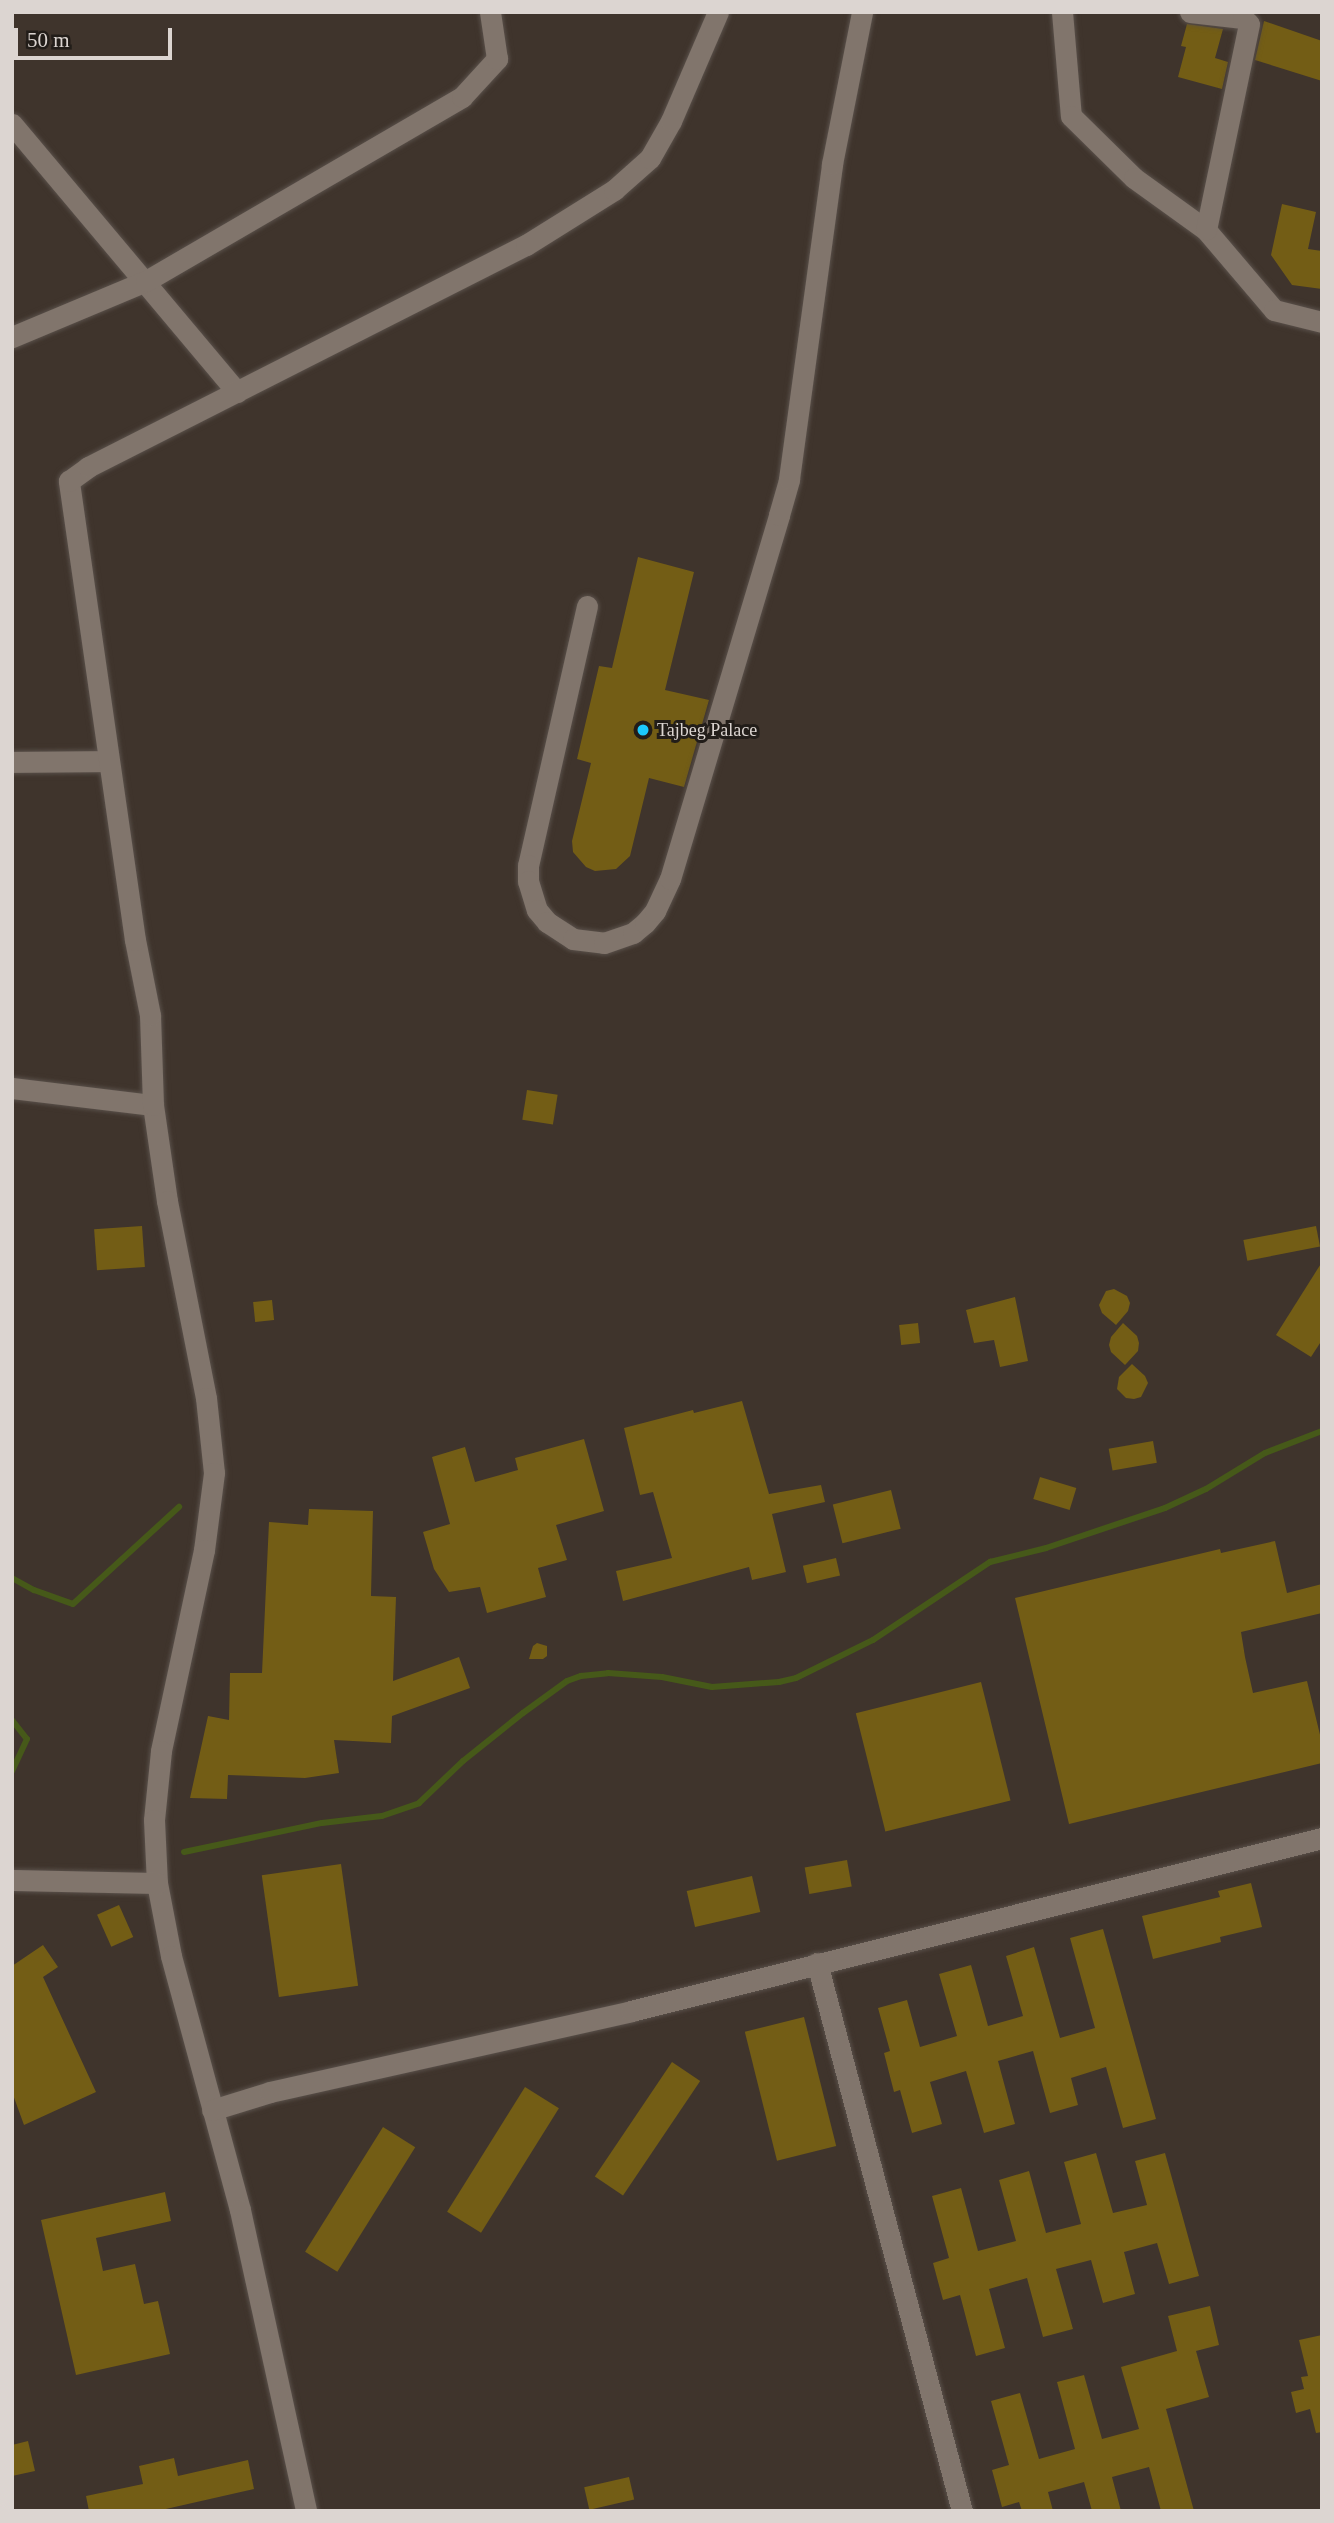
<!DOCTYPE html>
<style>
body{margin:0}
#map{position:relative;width:1334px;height:2523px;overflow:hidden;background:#3f342c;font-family:"Times New Roman",serif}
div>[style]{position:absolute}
.stream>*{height:6px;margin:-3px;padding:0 3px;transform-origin:3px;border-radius:3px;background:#465919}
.building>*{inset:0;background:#735d15;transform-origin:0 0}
.roads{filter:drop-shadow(0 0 2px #59504a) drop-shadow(0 0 2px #59504a)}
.minor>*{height:21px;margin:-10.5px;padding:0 10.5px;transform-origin:10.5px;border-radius:10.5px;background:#81756c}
.dots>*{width:19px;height:19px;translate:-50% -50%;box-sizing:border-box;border:4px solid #221d19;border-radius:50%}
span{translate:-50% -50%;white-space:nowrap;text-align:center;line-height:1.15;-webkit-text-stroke:6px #221d19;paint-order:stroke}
.poi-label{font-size:18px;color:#dcd5d1}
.left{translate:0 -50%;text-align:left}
.frame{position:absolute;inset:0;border:14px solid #dcd5d1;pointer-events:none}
.scale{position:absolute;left:14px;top:28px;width:158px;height:32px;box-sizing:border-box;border:4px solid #dcd5d1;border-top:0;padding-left:9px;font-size:21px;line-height:24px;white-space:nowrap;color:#dcd5d1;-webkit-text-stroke:5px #221d19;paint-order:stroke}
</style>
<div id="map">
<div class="stream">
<div style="left:12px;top:1578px;width:25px;rotate:29deg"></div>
<div style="left:34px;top:1590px;width:41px;rotate:19.7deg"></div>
<div style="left:73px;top:1604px;width:144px;rotate:-42.5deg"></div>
<div style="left:12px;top:1720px;width:24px;rotate:52deg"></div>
<div style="left:27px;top:1739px;width:35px;rotate:115deg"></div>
<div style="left:184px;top:1852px;width:141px;rotate:-11.9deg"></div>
<div style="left:322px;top:1823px;width:60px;rotate:-6.7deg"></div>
<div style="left:382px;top:1816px;width:39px;rotate:-19deg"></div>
<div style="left:419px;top:1803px;width:61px;rotate:-43.7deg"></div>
<div style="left:463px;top:1761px;width:77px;rotate:-38.7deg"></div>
<div style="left:523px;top:1713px;width:54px;rotate:-36deg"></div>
<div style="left:567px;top:1681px;width:15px;rotate:-20deg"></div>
<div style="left:581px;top:1676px;width:27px;rotate:-6deg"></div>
<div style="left:608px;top:1673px;width:54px;rotate:4.2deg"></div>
<div style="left:662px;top:1677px;width:51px;rotate:11.3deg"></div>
<div style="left:712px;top:1687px;width:67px;rotate:-4.3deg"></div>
<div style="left:779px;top:1682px;width:17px;rotate:-13deg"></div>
<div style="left:796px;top:1678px;width:86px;rotate:-26.3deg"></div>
<div style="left:873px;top:1640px;width:141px;rotate:-33.7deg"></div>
<div style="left:990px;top:1562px;width:58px;rotate:-14deg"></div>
<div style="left:1046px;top:1548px;width:126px;rotate:-18.6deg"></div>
<div style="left:1165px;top:1508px;width:45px;rotate:-24.9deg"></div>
<div style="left:1206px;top:1489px;width:69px;rotate:-31.4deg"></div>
<div style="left:1265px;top:1453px;width:61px;rotate:-21.1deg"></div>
</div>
<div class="building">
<div style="clip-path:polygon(1264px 21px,1322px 41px,1322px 81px,1255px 60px)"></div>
<div style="clip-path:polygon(1187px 24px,1223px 29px,1215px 58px,1228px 62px,1222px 89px,1178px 77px,1186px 47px,1181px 46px)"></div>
<div style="clip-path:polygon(1282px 204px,1316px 212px,1308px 249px,1322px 251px,1322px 289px,1292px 285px,1271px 255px)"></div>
<div style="clip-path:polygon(638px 557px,694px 572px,665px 690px,709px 700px,684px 787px,649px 778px,630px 856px,616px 869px,595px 871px,586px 867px,573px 852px,572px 841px,591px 763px,577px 759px,599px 666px,612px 668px)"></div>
<div style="left:527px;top:1090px;width:31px;height:30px;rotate:9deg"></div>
<div style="left:142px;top:1226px;width:41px;height:48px;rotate:86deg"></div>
<div style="left:1316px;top:1226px;width:21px;height:74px;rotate:79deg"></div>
<div style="clip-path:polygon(1322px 1262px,1322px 1340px,1311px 1357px,1276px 1335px)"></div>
<div style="clip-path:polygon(1114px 1289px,1127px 1296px,1130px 1303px,1128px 1311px,1116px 1325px,1102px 1313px,1099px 1305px,1106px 1291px)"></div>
<div style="clip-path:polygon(1015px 1297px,1028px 1361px,1000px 1367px,994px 1340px,974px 1343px,966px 1310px)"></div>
<div style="left:272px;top:1300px;width:20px;height:19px;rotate:84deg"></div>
<div style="left:918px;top:1323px;width:20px;height:19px;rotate:84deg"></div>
<div style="clip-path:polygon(1123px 1323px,1137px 1336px,1139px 1343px,1138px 1351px,1125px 1365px,1111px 1352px,1109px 1345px,1111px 1337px)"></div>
<div style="clip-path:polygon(1132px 1364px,1145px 1376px,1148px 1383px,1141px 1397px,1134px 1399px,1126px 1398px,1117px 1389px,1119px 1377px)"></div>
<div style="clip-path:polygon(742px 1401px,769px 1494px,821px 1485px,825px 1502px,772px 1514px,786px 1572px,752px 1580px,749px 1567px,623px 1601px,616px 1571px,672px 1558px,653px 1492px,640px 1495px,624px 1428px,693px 1410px,694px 1413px)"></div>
<div style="clip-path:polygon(584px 1439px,604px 1511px,556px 1525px,567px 1560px,538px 1568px,546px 1597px,487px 1613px,480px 1587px,449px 1592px,434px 1569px,423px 1532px,450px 1524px,432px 1457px,465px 1447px,475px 1482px,518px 1470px,515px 1458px)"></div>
<div style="left:1153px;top:1441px;width:22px;height:45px;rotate:80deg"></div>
<div style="left:1040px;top:1477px;width:38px;height:23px;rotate:17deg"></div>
<div style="left:891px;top:1490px;width:40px;height:60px;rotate:76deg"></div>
<div style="clip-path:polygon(309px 1509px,373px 1511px,371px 1596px,396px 1597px,393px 1681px,459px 1657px,470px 1688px,392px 1716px,391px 1743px,334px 1740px,339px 1773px,305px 1778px,228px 1775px,227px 1799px,190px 1798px,208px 1716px,229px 1720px,230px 1673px,262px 1673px,269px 1522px,308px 1525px)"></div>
<div style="clip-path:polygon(1275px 1541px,1287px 1593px,1322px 1584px,1322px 1613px,1241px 1632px,1245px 1657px,1253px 1693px,1307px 1681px,1322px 1743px,1322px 1763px,1069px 1824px,1015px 1598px,1220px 1549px,1221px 1553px)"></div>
<div style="left:836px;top:1558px;width:18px;height:34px;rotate:77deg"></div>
<div style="clip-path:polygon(537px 1643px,547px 1646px,547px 1656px,543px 1659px,529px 1659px,533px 1646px)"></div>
<div style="left:981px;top:1682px;width:122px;height:129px;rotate:76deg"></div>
<div style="left:847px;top:1860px;width:27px;height:43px;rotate:80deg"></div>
<div style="left:341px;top:1864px;width:123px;height:80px;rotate:82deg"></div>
<div style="left:752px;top:1876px;width:37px;height:67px;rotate:77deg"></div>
<div style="clip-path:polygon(1251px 1883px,1262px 1927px,1220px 1937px,1221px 1942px,1153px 1959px,1142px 1916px,1220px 1897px,1218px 1891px)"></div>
<div style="left:119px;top:1905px;width:35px;height:24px;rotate:66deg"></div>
<div style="clip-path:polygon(1103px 1929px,1156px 2119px,1123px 2128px,1106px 2067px,1071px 2078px,1078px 2105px,1050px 2113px,1033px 2051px,998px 2061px,1015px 2124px,984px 2133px,966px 2071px,930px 2082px,942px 2124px,912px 2133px,900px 2090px,894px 2092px,884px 2053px,890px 2051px,878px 2008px,907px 2000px,920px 2047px,957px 2036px,939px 1974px,971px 1965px,988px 2026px,1023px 2016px,1006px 1956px,1034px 1947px,1060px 2038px,1095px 2028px,1070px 1938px)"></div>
<div style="clip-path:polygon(43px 1945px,58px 1967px,43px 1977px,96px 2092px,24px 2125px,12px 2092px,12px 1966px)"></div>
<div style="left:804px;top:2017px;width:133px;height:61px;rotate:76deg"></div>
<div style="left:672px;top:2062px;width:34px;height:138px;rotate:34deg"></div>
<div style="left:525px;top:2087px;width:40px;height:147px;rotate:32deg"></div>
<div style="left:383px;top:2127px;width:38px;height:147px;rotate:32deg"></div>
<div style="clip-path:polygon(1096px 2153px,1113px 2213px,1147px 2205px,1135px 2161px,1165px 2153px,1199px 2276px,1169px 2284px,1157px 2243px,1124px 2252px,1135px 2294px,1103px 2303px,1091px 2260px,1056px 2269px,1073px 2329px,1043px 2337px,1027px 2278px,989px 2289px,1005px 2348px,976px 2356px,960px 2295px,943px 2300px,933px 2263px,949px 2258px,932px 2196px,961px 2188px,978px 2251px,1016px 2241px,999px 2180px,1029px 2171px,1046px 2233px,1081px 2224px,1064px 2162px)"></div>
<div style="clip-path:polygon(165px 2192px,171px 2221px,96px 2238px,103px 2271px,135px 2264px,144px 2304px,158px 2301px,170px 2354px,76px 2375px,41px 2220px)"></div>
<div style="clip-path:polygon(1210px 2306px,1219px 2345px,1196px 2351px,1209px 2397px,1166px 2409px,1194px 2511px,1161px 2511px,1149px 2467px,1112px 2477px,1121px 2511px,1092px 2511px,1084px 2482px,1048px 2492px,1053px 2511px,1022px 2511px,1019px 2502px,1002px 2507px,992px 2470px,1009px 2465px,991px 2401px,1020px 2393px,1039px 2459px,1075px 2449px,1057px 2382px,1084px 2375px,1102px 2439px,1139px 2429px,1121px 2367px,1177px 2351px,1168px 2316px)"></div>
<div style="clip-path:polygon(1322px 2335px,1322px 2432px,1316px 2433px,1310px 2409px,1296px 2413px,1291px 2392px,1304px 2389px,1301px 2377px,1308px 2376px,1299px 2340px)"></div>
<div style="clip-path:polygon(28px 2441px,35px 2471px,12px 2476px,12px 2445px)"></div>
<div style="clip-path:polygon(174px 2458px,178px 2476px,248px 2460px,254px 2489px,157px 2511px,89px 2511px,86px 2496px,143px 2484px,139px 2466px)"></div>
<div style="left:629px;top:2477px;width:23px;height:46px;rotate:77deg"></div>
</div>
<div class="roads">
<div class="minor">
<div style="left:1062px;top:12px;width:104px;rotate:85.1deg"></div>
<div style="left:1071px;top:116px;width:88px;rotate:44.5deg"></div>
<div style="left:1134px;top:178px;width:89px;rotate:35.8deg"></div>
<div style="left:1206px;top:230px;width:105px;rotate:49.6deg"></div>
<div style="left:1274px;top:310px;width:49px;rotate:14deg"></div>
<div style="left:1190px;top:12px;width:53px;rotate:6.5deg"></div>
<div style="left:1243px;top:18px;width:8px;rotate:45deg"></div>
<div style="left:1249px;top:24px;width:210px;rotate:101.8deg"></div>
<div style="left:12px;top:124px;width:350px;rotate:50deg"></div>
<div style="left:12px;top:337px;width:145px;rotate:-22.7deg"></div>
<div style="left:146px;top:281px;width:366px;rotate:-30.2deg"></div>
<div style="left:462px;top:97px;width:52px;rotate:-47.4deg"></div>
<div style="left:497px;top:59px;width:48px;rotate:-98.5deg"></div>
<div style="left:587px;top:606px;width:266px;rotate:102.8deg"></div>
<div style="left:528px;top:865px;width:16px;rotate:90deg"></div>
<div style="left:528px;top:881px;width:30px;rotate:73deg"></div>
<div style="left:537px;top:910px;width:16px;rotate:50deg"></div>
<div style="left:547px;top:922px;width:31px;rotate:33deg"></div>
<div style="left:573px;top:939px;width:31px;rotate:7deg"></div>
<div style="left:604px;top:943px;width:31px;rotate:-19deg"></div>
<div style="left:633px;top:933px;width:16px;rotate:-40deg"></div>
<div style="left:645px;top:923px;width:16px;rotate:-50deg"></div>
<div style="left:655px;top:911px;width:35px;rotate:-65deg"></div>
<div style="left:670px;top:879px;width:380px;rotate:-73.3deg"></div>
<div style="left:779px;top:515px;width:37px;rotate:-74deg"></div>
<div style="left:789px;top:479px;width:318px;rotate:-82.2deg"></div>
<div style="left:832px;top:164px;width:155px;rotate:-78.8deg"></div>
<div style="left:12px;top:762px;width:96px;rotate:-0.6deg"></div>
<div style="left:12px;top:1088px;width:142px;rotate:6.9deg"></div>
<div style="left:153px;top:1105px;width:97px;rotate:81.7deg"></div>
<div style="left:167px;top:1201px;width:201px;rotate:78.8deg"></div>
<div style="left:206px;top:1398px;width:75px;rotate:83.9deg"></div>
<div style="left:214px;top:1473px;width:78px;rotate:97.4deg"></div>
<div style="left:204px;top:1550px;width:206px;rotate:102.1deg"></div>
<div style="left:161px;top:1751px;width:69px;rotate:95.8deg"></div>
<div style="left:154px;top:1820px;width:63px;rotate:87.3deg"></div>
<div style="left:157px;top:1883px;width:74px;rotate:79.1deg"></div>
<div style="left:171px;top:1956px;width:263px;rotate:74.8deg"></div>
<div style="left:240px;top:2210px;width:308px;rotate:77.6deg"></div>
<div style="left:153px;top:1105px;width:90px;rotate:-91.9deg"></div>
<div style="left:150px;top:1015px;width:76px;rotate:-101.3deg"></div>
<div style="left:135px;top:940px;width:464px;rotate:-98.2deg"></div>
<div style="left:69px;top:481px;width:24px;rotate:-36deg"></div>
<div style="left:88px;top:467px;width:491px;rotate:-26.9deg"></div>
<div style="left:526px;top:245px;width:104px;rotate:-32deg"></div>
<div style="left:614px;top:190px;width:48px;rotate:-41.6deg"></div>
<div style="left:650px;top:158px;width:43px;rotate:-60.4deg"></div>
<div style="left:671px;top:121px;width:119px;rotate:-66.7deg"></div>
<div style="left:12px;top:1880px;width:145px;rotate:1.2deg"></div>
<div style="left:817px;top:1963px;width:567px;rotate:75.18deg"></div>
<div style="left:212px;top:2110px;width:61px;rotate:-17.2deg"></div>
<div style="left:270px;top:2092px;width:370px;rotate:-12.6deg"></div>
<div style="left:631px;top:2011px;width:712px;rotate:-14.06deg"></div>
</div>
</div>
<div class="dots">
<div style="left:643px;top:730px;background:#1cc9fc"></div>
</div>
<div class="poi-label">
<span class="left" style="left:657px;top:730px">Tajbeg Palace</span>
</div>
<div class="frame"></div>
<div class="scale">50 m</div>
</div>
